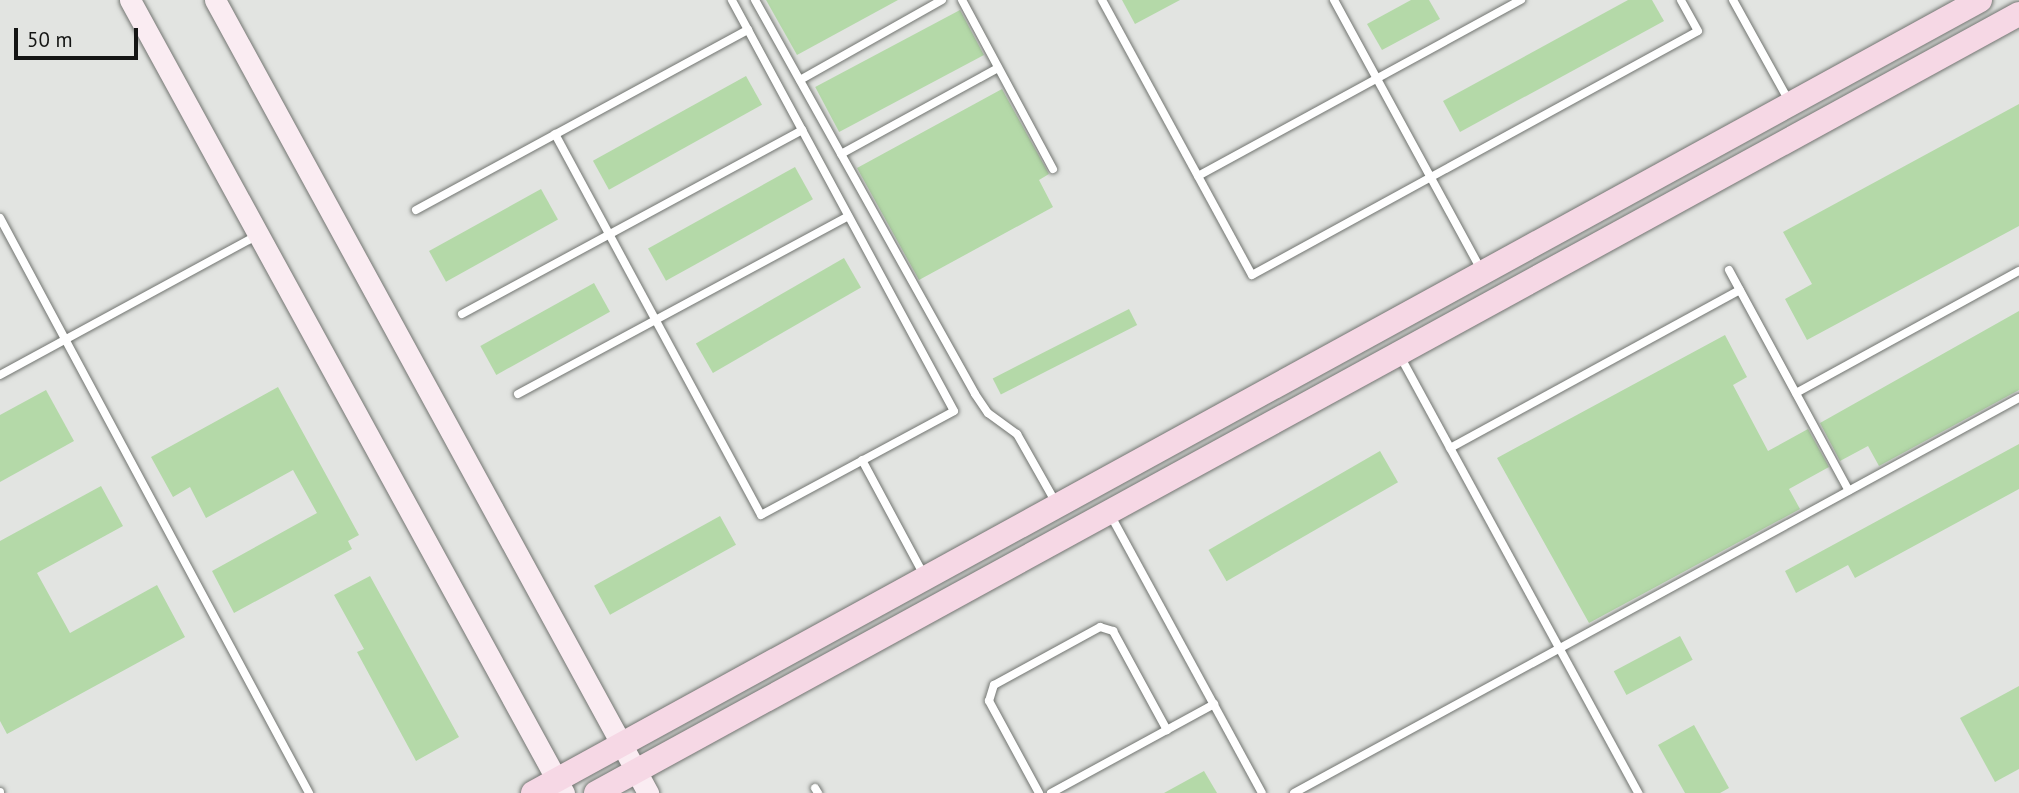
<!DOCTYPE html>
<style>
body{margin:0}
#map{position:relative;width:2019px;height:793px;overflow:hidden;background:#e2e4e1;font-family:"PT Sans",sans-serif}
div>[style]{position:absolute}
.building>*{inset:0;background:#b4d9a8;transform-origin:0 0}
.roads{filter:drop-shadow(0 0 2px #727571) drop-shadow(0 0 2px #727571)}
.lane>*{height:8px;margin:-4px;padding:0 4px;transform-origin:4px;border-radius:4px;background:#fff}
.secondary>*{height:21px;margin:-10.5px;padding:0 10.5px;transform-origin:10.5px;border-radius:10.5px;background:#faecf2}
.primary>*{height:24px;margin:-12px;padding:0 12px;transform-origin:12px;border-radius:12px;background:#f6d8e5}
span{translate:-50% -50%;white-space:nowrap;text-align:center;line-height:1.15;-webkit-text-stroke:7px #e2e4e1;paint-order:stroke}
.scale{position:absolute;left:14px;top:28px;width:124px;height:32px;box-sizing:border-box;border:4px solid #141514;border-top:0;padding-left:9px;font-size:21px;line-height:24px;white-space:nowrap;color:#141514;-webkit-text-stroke:5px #e2e4e1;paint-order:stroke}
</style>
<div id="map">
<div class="building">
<div style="clip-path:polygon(766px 0,898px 0,797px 55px)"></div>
<div style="clip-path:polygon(1122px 0,1180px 0,1135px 24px)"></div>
<div style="clip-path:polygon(1411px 0,1429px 0,1440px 19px,1382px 50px,1367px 24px)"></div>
<div style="clip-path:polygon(1628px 0,1652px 0,1664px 21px,1460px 132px,1443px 101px)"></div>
<div style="left:960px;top:10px;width:51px;height:164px;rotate:62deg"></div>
<div style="left:746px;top:76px;width:33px;height:175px;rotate:61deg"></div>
<div style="clip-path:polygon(1002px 89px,1049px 174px,1039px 180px,1053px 207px,919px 280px,857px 168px)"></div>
<div style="clip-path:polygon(2019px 104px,2019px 226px,1807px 340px,1785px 299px,1812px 284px,1783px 232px)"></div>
<div style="left:795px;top:167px;width:37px;height:168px;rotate:61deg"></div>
<div style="left:541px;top:189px;width:35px;height:128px;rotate:61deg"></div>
<div style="left:844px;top:258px;width:34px;height:171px;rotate:60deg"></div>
<div style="left:594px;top:283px;width:33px;height:130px;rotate:61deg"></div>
<div style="left:1129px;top:309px;width:18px;height:153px;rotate:63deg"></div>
<div style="clip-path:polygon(2019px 311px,2019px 390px,1879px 466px,1868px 446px,1840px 461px,1820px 423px)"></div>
<div style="clip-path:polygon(1725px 335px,1747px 377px,1733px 385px,1768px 451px,1808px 429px,1829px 467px,1789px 489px,1800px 509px,1589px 623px,1497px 458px)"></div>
<div style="clip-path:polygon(278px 387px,359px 535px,348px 541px,352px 549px,234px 613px,212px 571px,317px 513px,293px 470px,206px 518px,190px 487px,173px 497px,151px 457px)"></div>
<div style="clip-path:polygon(46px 390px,74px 441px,0 482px,0 415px)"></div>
<div style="clip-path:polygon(2019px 444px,2019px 489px,1855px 578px,1848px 565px,1796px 593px,1785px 571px)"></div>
<div style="left:1380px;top:451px;width:36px;height:198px;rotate:60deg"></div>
<div style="clip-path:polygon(101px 486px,123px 526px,37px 573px,70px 633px,157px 585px,185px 637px,7px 734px,0 721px,0 541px)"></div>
<div style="left:720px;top:516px;width:33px;height:144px;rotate:61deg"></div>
<div style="clip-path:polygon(370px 576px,459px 737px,416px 761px,357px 652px,364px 649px,334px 595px)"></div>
<div style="left:1680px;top:636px;width:27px;height:75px;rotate:62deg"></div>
<div style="clip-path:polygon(2019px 686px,2019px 769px,1995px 782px,1960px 718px)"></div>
<div style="clip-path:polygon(1694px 725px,1729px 788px,1720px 793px,1685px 793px,1658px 745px)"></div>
<div style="clip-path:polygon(1204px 771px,1217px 793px,1164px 793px)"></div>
</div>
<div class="roads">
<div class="lane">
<div style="left:755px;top:0;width:451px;rotate:60.8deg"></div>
<div style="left:975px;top:394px;width:23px;rotate:56deg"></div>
<div style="left:988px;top:413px;width:36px;rotate:36deg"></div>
<div style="left:1017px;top:434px;width:79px;rotate:60.5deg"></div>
<div style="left:962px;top:0;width:192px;rotate:61.7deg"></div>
<div style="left:1102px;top:0;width:313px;rotate:61.4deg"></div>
<div style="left:1252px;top:275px;width:508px;rotate:-28.68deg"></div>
<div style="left:1698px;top:31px;width:35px;rotate:-119deg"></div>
<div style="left:1334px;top:0;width:307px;rotate:61.4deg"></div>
<div style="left:1733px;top:0;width:115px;rotate:61deg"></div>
<div style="left:800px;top:80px;width:163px;rotate:-29.4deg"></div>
<div style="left:555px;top:134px;width:433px;rotate:61.6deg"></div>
<div style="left:761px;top:515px;width:219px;rotate:-28.3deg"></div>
<div style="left:954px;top:411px;width:467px;rotate:-118.4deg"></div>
<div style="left:841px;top:154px;width:179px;rotate:-28.7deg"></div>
<div style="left:1198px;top:176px;width:368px;rotate:-28.6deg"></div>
<div style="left:416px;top:210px;width:378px;rotate:-28.5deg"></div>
<div style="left:0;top:218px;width:653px;rotate:61.75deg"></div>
<div style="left:1729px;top:270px;width:251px;rotate:61.5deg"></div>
<div style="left:462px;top:314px;width:387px;rotate:-28.4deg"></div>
<div style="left:1400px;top:356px;width:498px;rotate:61.4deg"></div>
<div style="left:0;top:375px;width:294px;rotate:-28.5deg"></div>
<div style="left:1796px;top:393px;width:254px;rotate:-28.7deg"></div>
<div style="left:518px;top:394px;width:375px;rotate:-28.3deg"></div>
<div style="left:1450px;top:448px;width:330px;rotate:-28.6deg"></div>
<div style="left:862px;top:460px;width:131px;rotate:61.7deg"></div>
<div style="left:1111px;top:516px;width:315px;rotate:61.4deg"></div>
<div style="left:815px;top:788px;width:6px;rotate:59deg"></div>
<div style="left:0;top:792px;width:1px;rotate:90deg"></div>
<div style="left:1039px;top:793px;width:105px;rotate:-118.5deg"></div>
<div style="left:989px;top:701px;width:17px;rotate:-73deg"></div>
<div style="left:994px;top:685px;width:121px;rotate:-28.7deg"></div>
<div style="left:1100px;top:627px;width:14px;rotate:17deg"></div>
<div style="left:1113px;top:631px;width:113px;rotate:61.4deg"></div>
<div style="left:1051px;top:793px;width:186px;rotate:-28.6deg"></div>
<div style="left:1294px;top:793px;width:826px;rotate:-28.58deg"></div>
</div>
<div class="secondary">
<div style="left:130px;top:0;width:904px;rotate:61.31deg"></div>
<div style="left:215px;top:0;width:904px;rotate:61.36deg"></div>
</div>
<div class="primary">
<div style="left:533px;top:793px;width:1650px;rotate:-28.72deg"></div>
<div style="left:596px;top:793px;width:1622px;rotate:-28.7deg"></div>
</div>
</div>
<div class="scale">50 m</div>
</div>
